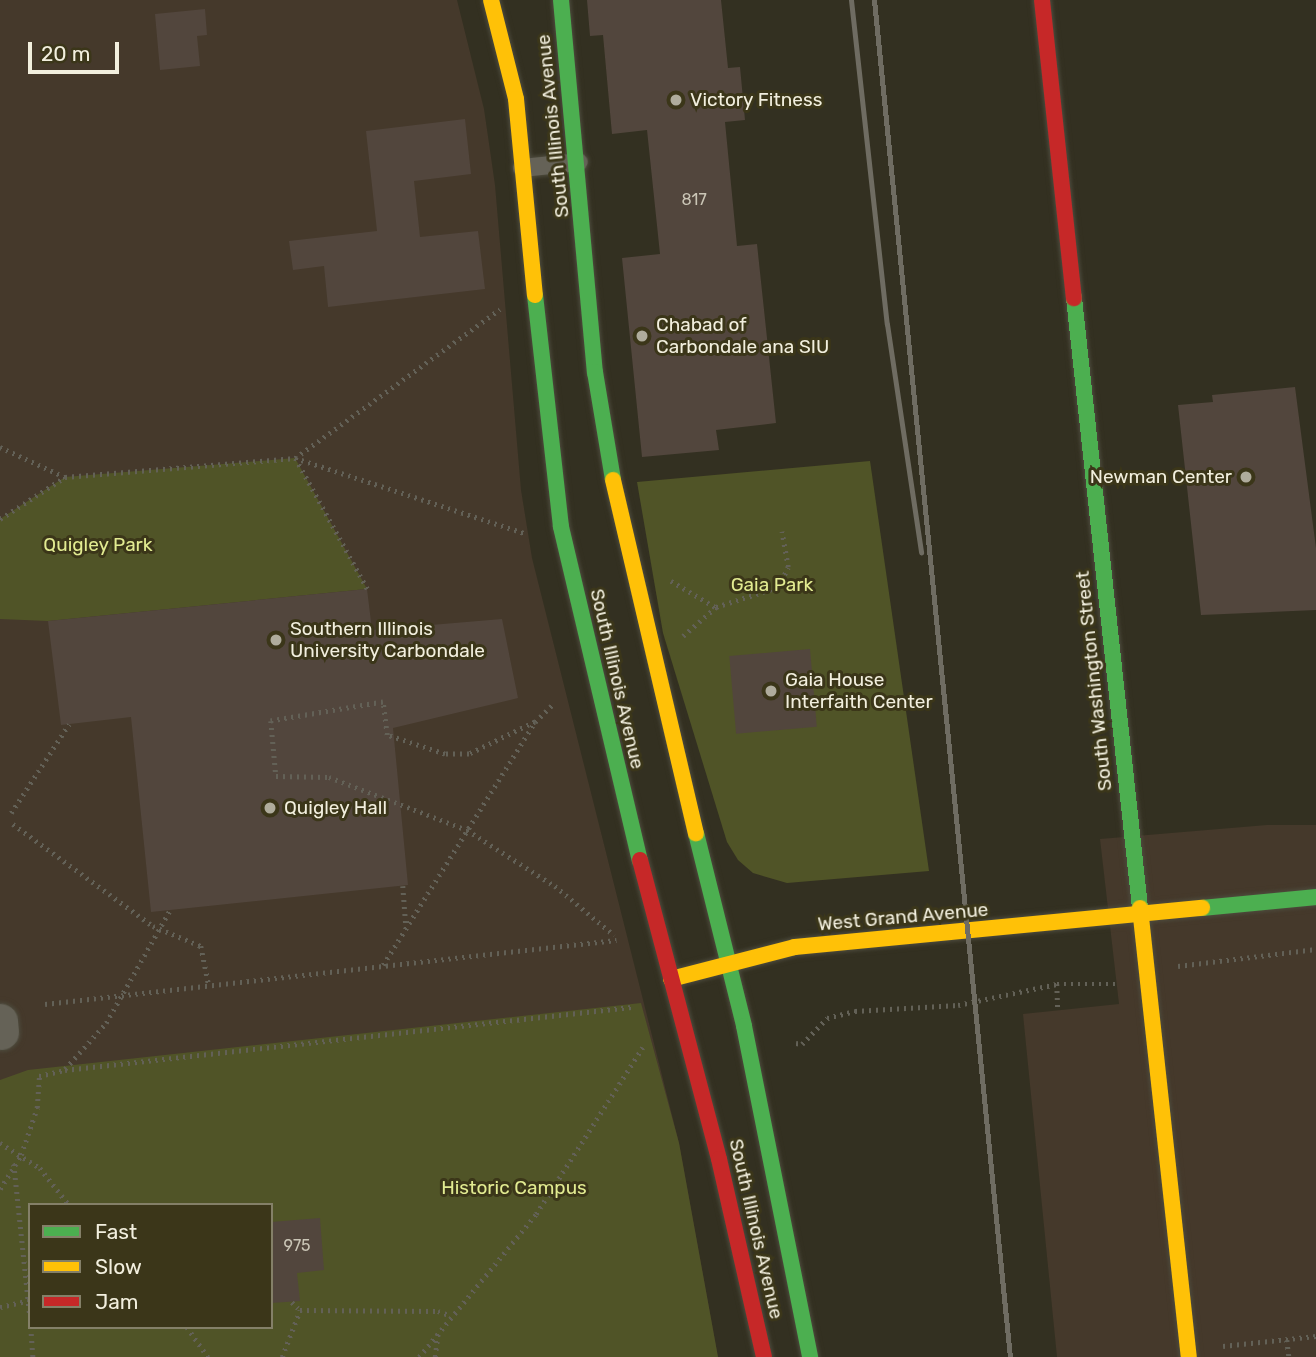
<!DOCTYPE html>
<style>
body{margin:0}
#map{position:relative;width:1316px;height:1357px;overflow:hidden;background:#333021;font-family:Rubik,sans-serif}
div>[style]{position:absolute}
.education>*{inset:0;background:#45392b}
.green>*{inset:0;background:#505427}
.building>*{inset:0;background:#52463d;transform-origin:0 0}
.path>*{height:4.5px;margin-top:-2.25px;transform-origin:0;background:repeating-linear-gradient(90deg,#636157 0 2px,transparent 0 7px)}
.roads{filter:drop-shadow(0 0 2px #4d4b3d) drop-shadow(0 0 2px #4d4b3d)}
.lane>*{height:18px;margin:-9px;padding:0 9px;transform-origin:9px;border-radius:9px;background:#656257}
.street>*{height:35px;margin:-17.5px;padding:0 17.5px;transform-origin:17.5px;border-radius:17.5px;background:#656257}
.fast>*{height:16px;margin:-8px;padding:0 8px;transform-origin:8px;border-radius:8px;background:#4caf50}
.slow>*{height:16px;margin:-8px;padding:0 8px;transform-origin:8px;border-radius:8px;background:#ffc107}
.jam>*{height:16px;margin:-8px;padding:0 8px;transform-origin:8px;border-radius:8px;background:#c62828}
.rail>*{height:5px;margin:-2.5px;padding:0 2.5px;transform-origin:2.5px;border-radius:2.5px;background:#6f6c62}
.dots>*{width:19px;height:19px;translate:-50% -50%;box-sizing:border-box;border:4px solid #3b3619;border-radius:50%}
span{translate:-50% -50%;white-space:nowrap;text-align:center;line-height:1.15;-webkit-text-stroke:6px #3b3619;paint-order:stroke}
.number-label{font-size:16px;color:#cac5b6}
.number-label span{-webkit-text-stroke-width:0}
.poi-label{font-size:19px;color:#f2efde}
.left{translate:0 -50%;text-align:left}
.right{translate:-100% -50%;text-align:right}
.street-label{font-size:19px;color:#f2efde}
.park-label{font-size:19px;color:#e2eb91}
.legend{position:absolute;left:28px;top:1203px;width:245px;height:126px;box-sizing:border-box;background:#3b3619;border:2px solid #848068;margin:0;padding:9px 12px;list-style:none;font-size:21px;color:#f2efde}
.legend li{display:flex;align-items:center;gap:14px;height:35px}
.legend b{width:35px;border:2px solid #848068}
.scale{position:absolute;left:28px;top:42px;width:91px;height:32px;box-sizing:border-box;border:4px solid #f2efde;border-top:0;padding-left:9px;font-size:21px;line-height:24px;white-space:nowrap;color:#f2efde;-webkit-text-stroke:5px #3b3619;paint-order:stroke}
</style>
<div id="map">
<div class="education">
<div style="clip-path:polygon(evenodd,0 0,457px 0,484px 109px,495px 185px,521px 490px,532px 558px,679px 1143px,718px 1357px,0 1357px,0 0,30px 1205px,271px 1205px,271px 1327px,30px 1327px,30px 1205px)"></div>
<div style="clip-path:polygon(1267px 825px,1316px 825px,1316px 1357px,1057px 1357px,1023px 1014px,1119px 1004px,1100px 839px)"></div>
</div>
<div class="green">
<div style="clip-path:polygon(295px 458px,367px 589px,48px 621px,0 619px,0 519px,65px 477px)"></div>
<div style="clip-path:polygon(870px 461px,929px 871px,787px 883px,753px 873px,738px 860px,727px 842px,663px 633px,637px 482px)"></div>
<div style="clip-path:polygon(evenodd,641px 1003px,679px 1143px,718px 1357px,0 1357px,0 1080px,28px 1070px,641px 1003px,30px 1205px,271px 1205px,271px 1327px,30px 1327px,30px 1205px)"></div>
</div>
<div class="building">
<div style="clip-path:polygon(587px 0,721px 0,728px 68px,740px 67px,745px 120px,725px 122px,737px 246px,757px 244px,776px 423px,716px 430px,719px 450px,642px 457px,622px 258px,660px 254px,647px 130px,612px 134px,603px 35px,590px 36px)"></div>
<div style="clip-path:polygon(205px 9px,207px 35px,197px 36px,200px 66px,160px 70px,155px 14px)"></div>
<div style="clip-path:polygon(465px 119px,471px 174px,414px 181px,420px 237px,478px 231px,485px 289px,328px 307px,324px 266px,293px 270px,289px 241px,377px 231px,366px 131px)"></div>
<div style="clip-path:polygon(1295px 387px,1316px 548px,1316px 610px,1201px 615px,1178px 405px,1213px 402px,1212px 395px)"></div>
<div style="clip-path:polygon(367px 589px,372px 630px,502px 619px,518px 698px,393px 728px,408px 885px,151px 912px,131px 717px,61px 725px,48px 621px)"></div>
<div style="left:810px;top:649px;width:78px;height:81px;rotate:85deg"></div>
<div style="clip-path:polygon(320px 1218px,324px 1270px,297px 1273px,300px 1301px,271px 1303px,271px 1222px)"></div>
</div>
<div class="path">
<div style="left:0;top:447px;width:72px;rotate:24.8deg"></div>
<div style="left:0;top:519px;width:77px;rotate:-32.9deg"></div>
<div style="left:65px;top:477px;width:231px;rotate:-4.7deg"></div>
<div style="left:295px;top:458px;width:244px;rotate:18.1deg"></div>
<div style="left:671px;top:581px;width:51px;rotate:30.6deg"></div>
<div style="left:367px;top:589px;width:149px;rotate:-118.8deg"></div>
<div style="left:295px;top:458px;width:253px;rotate:-36deg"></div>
<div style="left:683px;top:636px;width:44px;rotate:-41.3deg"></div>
<div style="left:716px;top:607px;width:65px;rotate:-17.9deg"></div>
<div style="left:778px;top:587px;width:22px;rotate:-63deg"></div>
<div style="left:788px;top:567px;width:36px;rotate:-100deg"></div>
<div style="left:535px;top:722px;width:73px;rotate:154.1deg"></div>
<div style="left:469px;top:754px;width:24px;rotate:180deg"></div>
<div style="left:445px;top:754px;width:61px;rotate:-161.9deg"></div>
<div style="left:387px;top:735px;width:33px;rotate:-97deg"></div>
<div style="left:383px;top:702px;width:114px;rotate:170.4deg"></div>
<div style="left:271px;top:721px;width:55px;rotate:84.8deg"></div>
<div style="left:276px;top:776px;width:53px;rotate:1.1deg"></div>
<div style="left:329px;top:777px;width:148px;rotate:21deg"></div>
<div style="left:467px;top:830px;width:104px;rotate:32.5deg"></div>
<div style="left:555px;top:886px;width:77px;rotate:39.7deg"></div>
<div style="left:11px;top:813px;width:106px;rotate:-56.9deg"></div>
<div style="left:13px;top:824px;width:173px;rotate:36.1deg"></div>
<div style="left:153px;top:926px;width:52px;rotate:22.6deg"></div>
<div style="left:201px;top:946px;width:41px;rotate:78.7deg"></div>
<div style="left:403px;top:886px;width:40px;rotate:85.7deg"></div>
<div style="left:383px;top:965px;width:287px;rotate:-58deg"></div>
<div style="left:535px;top:722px;width:24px;rotate:-45deg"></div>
<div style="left:1178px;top:966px;width:139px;rotate:-7deg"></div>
<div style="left:1057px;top:984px;width:26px;rotate:88deg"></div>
<div style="left:45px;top:1004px;width:575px;rotate:-6.4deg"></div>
<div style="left:796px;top:1043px;width:6px;rotate:9deg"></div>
<div style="left:802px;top:1044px;width:36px;rotate:-46deg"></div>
<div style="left:827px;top:1018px;width:29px;rotate:-14deg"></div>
<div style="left:855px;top:1011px;width:103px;rotate:-3.3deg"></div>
<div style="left:958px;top:1005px;width:101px;rotate:-12deg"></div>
<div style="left:1057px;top:984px;width:58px"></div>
<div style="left:65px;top:1069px;width:62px;rotate:-48.3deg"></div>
<div style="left:106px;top:1023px;width:130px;rotate:-60.5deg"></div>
<div style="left:0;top:1143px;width:47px;rotate:32deg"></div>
<div style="left:40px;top:1168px;width:47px;rotate:51.9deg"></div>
<div style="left:14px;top:1164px;width:154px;rotate:84deg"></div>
<div style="left:0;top:1189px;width:40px;rotate:-58deg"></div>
<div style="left:21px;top:1155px;width:50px;rotate:-71.2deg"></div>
<div style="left:37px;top:1108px;width:32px;rotate:-86deg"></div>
<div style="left:39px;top:1076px;width:27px;rotate:-13deg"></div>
<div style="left:65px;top:1070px;width:570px;rotate:-6.34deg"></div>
<div style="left:292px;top:1302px;width:11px;rotate:45deg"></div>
<div style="left:0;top:1307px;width:31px;rotate:-13deg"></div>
<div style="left:31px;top:1327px;width:30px;rotate:86deg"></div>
<div style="left:187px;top:1327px;width:37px;rotate:55deg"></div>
<div style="left:1287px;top:1340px;width:17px;rotate:83deg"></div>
<div style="left:1223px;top:1346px;width:94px;rotate:-6.1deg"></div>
<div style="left:282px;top:1357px;width:50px;rotate:-69deg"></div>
<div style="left:300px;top:1310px;width:138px;rotate:0.4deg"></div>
<div style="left:438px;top:1311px;width:12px;rotate:20deg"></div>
<div style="left:419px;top:1357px;width:185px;rotate:-50.7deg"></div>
<div style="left:536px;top:1214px;width:198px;rotate:-57.4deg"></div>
<div style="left:435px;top:1357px;width:23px;rotate:-83deg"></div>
</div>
<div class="roads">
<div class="lane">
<div style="left:522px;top:168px;width:57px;rotate:-6deg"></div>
</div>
<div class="street">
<div style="left:0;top:1021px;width:11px;rotate:85deg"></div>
</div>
<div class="fast">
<div style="left:561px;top:0;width:374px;rotate:84.8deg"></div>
<div style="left:595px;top:372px;width:109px;rotate:80.5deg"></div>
<div style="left:535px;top:295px;width:233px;rotate:83.6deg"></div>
<div style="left:561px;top:527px;width:342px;rotate:76.7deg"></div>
<div style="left:1074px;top:298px;width:614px;rotate:83.82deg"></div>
<div style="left:696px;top:833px;width:199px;rotate:76deg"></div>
<div style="left:744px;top:1026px;width:338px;rotate:78.7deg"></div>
<div style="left:1202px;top:908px;width:115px;rotate:-5.5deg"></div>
</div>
<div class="slow">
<div style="left:491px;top:0;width:102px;rotate:75.8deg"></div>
<div style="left:516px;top:99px;width:197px;rotate:84.5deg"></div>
<div style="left:613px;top:480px;width:363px;rotate:76.8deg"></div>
<div style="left:1140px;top:908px;width:452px;rotate:83.8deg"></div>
<div style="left:671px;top:979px;width:128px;rotate:-14.5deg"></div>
<div style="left:795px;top:947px;width:409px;rotate:-5.5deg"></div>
</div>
<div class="jam">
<div style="left:1042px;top:0;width:300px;rotate:83.9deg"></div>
<div style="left:640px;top:860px;width:309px;rotate:75.2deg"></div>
<div style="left:719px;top:1159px;width:203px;rotate:77.2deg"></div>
</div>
</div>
<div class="rail">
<div style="left:851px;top:0;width:326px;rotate:83.7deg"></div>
<div style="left:887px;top:324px;width:231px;rotate:81.5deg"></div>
<div style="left:874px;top:0;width:1364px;rotate:84.28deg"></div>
</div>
<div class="dots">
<div style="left:676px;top:100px;background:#afac9c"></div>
<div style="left:642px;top:336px;background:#afac9c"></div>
<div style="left:1246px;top:477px;background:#afac9c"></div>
<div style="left:276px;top:640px;background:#afac9c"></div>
<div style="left:771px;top:691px;background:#afac9c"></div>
<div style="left:270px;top:808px;background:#afac9c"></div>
</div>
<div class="number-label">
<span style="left:694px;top:200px">817</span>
<span style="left:297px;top:1246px">975</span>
</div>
<div class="poi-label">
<span class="left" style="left:690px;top:100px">Victory Fitness</span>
<span class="left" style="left:656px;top:336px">Chabad of<br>Carbondale ana SIU</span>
<span class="right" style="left:1232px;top:477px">Newman Center</span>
<span class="left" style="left:290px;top:640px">Southern Illinois<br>University Carbondale</span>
<span class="left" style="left:785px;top:691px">Gaia House<br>Interfaith Center</span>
<span class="left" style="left:284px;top:808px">Quigley Hall</span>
</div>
<div class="street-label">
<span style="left:553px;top:126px;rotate:-96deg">South Illinois Avenue</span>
<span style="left:617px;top:679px;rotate:77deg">South Illinois Avenue</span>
<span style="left:1094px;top:681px;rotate:-96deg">South Washington Street</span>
<span style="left:903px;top:917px;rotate:-5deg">West Grand Avenue</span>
<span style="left:756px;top:1229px;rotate:77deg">South Illinois Avenue</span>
</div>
<div class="park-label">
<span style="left:98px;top:545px">Quigley Park</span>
<span style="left:772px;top:585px">Gaia Park</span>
<span style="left:514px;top:1188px">Historic Campus</span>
</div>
<ul class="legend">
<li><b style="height:9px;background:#4caf50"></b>Fast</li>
<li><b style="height:9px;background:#ffc107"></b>Slow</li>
<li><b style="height:9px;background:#c62828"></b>Jam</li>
</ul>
<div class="scale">20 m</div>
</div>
